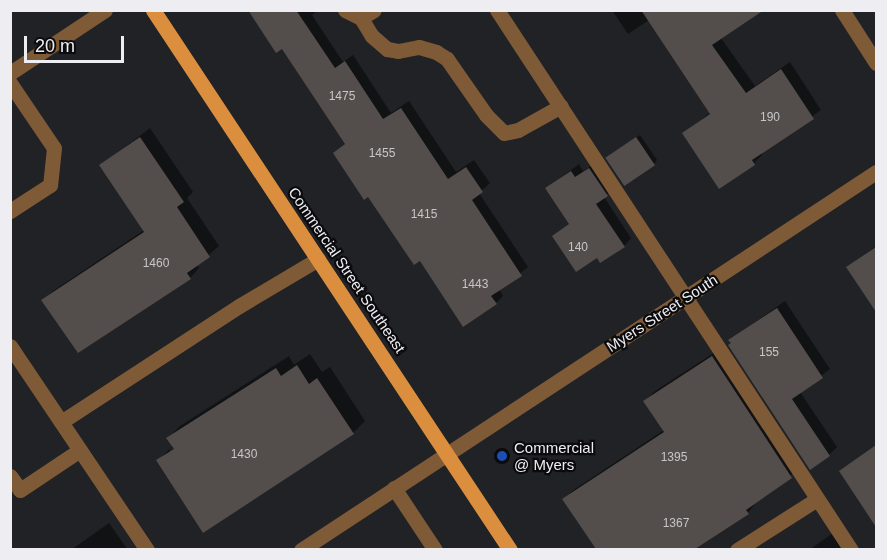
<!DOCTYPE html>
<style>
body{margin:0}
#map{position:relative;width:887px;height:560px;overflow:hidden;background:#212226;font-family:Arial,sans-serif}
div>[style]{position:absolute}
.shadow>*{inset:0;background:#0007}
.building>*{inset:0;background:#534e4b;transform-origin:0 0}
.lane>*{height:15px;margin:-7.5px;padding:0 7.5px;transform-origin:7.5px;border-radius:7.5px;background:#7e5a36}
.street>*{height:15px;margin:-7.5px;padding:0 7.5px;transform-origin:7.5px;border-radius:7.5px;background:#7e5a36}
.primary>*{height:15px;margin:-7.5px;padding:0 7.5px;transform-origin:7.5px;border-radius:7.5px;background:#db8f3e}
.dots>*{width:16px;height:16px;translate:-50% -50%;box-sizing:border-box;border:3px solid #0b0b0d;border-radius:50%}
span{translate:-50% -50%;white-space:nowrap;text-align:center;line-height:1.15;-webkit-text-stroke:4.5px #0b0b0d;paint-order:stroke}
.number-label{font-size:12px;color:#c7c6c8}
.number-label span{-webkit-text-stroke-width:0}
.street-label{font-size:15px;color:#eeeef2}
.poi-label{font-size:15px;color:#eeeef2}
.left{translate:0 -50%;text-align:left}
.frame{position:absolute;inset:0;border:12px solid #eeeef2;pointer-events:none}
.scale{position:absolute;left:24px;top:36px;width:100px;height:27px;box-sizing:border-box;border:3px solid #eeeef2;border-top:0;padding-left:8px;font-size:18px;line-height:21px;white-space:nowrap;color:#eeeef2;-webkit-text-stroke:4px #0b0b0d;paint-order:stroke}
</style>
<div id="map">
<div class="shadow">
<div style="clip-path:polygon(257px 10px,318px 10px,312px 15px,343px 62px,353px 55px,391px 113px,409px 101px,456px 172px,474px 160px,490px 183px,479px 193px,528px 267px,499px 289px,503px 296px,496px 303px,369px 195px,335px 153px,346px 143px)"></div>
<div style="clip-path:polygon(612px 10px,760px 10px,721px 38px,755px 86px,790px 62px,821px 110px,761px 153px,762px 155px,754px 163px,719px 187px,684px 133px,711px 112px,649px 20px,628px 34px)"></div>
<div style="clip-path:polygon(150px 128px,193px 192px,187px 198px,219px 246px,197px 265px,199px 268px,190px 278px,43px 300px,53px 291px,144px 230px,101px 165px)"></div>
<div style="clip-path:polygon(640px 135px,657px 160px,654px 164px,611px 154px)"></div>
<div style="clip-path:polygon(597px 162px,614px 188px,604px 197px,631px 238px,624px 246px,598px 256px,554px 236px,570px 223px,547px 188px,579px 164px,583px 171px)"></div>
<div style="clip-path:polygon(876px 246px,876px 307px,875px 307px,848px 267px)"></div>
<div style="clip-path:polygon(785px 301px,830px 369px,800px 392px,837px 447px,829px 455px,730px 340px)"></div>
<div style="clip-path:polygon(723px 347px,801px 467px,757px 501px,748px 513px,692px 550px,599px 550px,564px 499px,575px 489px,664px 430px,645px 401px,655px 391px)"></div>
<div style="clip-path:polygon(evenodd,310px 354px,322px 372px,330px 367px,365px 421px,353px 433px,158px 460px,173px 446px,168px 438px,180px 426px,289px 356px,294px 365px,310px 354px,179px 444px,181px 446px,170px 453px,170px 449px,179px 444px)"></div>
<div style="clip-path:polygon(876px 445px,876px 494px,863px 504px,841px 471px)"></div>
<div style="clip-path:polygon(109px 523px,128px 550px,71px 550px)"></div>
<div style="clip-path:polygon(833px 533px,844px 550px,809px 550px)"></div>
</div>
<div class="building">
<div style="clip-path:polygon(248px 10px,296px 10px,335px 68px,345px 61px,383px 119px,401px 108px,448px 179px,466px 167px,483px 192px,472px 200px,522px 276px,491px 296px,497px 304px,463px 327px,420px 261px,414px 265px,368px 197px,364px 200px,333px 153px,345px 144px,282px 49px,276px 53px)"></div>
<div style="clip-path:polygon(641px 10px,764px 10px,712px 45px,746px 93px,781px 69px,814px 119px,752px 160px,755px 165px,719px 189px,682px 133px,710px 114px)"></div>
<div style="clip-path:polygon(140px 137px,184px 202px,177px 207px,210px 257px,187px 273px,191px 279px,78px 353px,41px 300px,144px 232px,99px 165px)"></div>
<div style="left:636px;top:137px;width:34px;height:37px;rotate:56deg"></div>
<div style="clip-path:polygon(589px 168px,608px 196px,596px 204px,625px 247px,600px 263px,597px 258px,576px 272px,552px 236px,569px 224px,545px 188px,571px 171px,575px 177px)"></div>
<div style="clip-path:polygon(876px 247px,876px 312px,846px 267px)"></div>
<div style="clip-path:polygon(777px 308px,823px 378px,792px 399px,830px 456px,810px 470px,728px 345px,731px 343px,728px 340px)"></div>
<div style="clip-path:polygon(712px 356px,792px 478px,746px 510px,749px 514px,695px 549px,596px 549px,562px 499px,664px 432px,643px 401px)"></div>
<div style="clip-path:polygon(297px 365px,309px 384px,317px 378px,354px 434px,203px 533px,156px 460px,174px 449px,166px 438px,276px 368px,281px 376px)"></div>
<div style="clip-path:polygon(876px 445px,876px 527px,839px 471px)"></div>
</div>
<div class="lane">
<div style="left:345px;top:10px;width:18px;rotate:27deg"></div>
<div style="left:361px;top:18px;width:21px;rotate:59deg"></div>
<div style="left:372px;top:36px;width:20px;rotate:41deg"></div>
<div style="left:387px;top:49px;width:11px;rotate:10deg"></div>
<div style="left:398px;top:51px;width:21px;rotate:-11deg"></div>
<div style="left:419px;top:47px;width:18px;rotate:16deg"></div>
<div style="left:436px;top:52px;width:13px;rotate:32deg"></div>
<div style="left:447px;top:59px;width:68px;rotate:55.1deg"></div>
<div style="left:486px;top:115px;width:25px;rotate:45deg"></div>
<div style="left:504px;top:133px;width:14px;rotate:-12deg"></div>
<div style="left:518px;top:130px;width:49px;rotate:-29.2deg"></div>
<div style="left:497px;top:10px;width:646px;rotate:56.75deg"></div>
<div style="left:361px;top:18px;width:15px;rotate:-32deg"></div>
<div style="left:10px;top:83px;width:78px;rotate:55.9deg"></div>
<div style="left:54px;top:148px;width:37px;rotate:96deg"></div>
<div style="left:50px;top:185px;width:48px;rotate:147deg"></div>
<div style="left:10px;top:346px;width:246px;rotate:56.1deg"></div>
<div style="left:61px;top:422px;width:212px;rotate:-33.1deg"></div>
<div style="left:239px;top:306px;width:92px;rotate:-30.7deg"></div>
<div style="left:10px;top:476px;width:17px;rotate:54deg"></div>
<div style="left:20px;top:490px;width:72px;rotate:-33.7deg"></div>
<div style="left:394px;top:488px;width:74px;rotate:56.5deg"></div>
<div style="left:737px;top:550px;width:95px;rotate:-32.5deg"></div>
</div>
<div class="street">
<div style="left:842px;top:10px;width:63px;rotate:57.3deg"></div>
<div style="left:10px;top:73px;width:114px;rotate:-33.6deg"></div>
<div style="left:301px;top:550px;width:688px;rotate:-33.32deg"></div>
</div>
<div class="primary">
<div style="left:153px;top:10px;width:647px;rotate:56.53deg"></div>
</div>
<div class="dots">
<div style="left:502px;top:456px;background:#1a4fb4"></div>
</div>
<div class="number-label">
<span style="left:342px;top:97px">1475</span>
<span style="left:770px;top:118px">190</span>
<span style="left:382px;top:154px">1455</span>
<span style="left:424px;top:215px">1415</span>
<span style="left:578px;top:248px">140</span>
<span style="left:156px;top:264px">1460</span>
<span style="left:475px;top:285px">1443</span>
<span style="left:769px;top:353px">155</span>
<span style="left:244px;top:455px">1430</span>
<span style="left:674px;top:458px">1395</span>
<span style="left:676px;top:524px">1367</span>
</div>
<div class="street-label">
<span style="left:347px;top:270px;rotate:56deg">Commercial Street Southeast</span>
<span style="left:662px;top:313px;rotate:-33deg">Myers Street South</span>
</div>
<div class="poi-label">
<span class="left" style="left:514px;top:456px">Commercial<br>@ Myers</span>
</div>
<div class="frame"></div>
<div class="scale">20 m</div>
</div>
